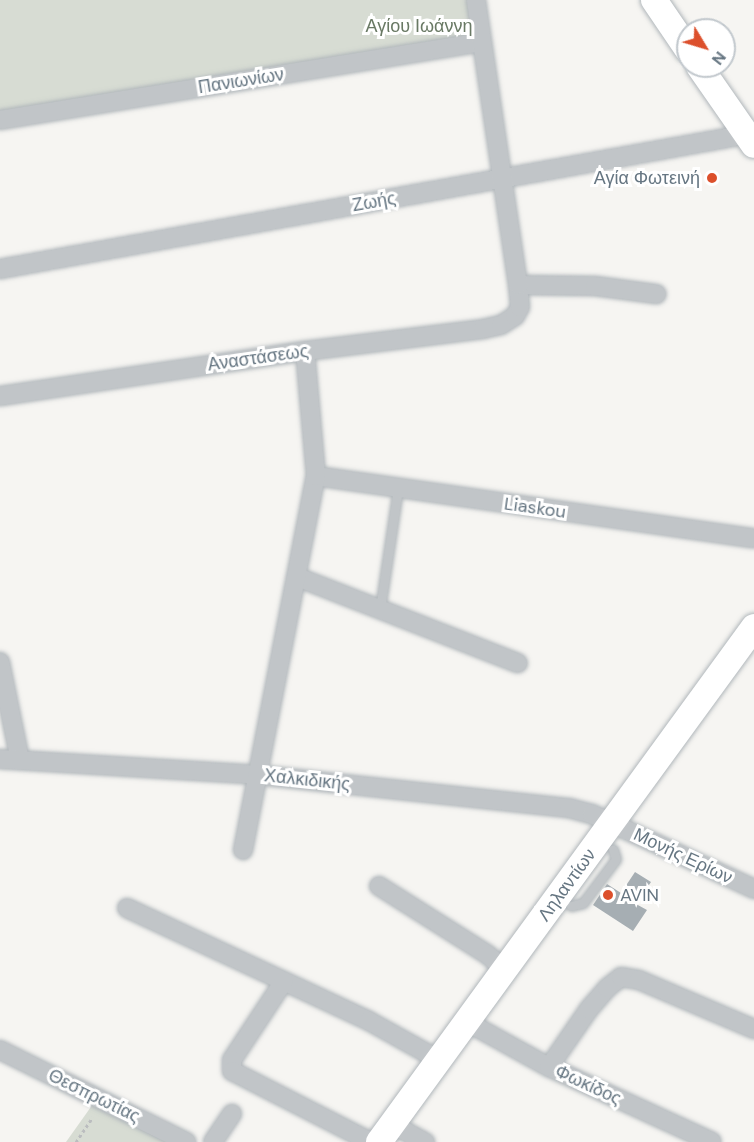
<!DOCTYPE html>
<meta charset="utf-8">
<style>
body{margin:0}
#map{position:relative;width:754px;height:1142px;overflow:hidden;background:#f6f5f2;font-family:"DM Sans",sans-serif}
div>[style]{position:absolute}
.green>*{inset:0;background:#d7dcd3}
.building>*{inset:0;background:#a6aeb3}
.path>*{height:3px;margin-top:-1.5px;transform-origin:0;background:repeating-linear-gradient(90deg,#bbbdbf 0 3px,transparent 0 6px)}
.roads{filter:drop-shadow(0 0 2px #b1b7bb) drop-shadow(0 0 2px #b1b7bb)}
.lane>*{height:9px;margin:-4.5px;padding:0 4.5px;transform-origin:4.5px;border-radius:4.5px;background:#c1c5c8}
.street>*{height:18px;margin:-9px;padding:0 9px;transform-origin:9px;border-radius:9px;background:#c1c5c8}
.secondary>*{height:26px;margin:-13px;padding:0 13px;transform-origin:13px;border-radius:13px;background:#fff}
.dots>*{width:16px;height:16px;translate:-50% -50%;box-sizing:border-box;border:3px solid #fff;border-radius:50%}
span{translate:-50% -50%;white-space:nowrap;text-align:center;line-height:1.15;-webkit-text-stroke:6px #fff;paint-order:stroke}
.park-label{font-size:18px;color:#697964}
.street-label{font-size:18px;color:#667682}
.poi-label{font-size:18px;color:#667682}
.right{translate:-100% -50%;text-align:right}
.left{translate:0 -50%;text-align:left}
.north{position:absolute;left:676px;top:18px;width:60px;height:60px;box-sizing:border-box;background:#fff;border:2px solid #c2c8cd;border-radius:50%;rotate:128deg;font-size:16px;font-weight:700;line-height:24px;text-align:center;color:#667682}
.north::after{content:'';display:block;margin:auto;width:21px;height:27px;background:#dc502c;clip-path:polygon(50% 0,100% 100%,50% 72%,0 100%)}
</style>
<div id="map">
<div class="green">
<div style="clip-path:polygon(0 0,476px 0,482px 42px,0 120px)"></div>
<div style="clip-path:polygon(98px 1097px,186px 1142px,66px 1142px)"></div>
</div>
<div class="building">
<div style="clip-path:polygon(635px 872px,651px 882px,636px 904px,647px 910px,633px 931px,593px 905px,607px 884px,621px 893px)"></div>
</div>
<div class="path">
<div style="left:76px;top:1142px;width:30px;rotate:-56deg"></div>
</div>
<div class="roads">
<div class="lane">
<div style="left:380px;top:609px;width:121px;rotate:-81.5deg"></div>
<div style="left:571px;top:906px;width:12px;rotate:-14deg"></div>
<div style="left:583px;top:903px;width:55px;rotate:-53.1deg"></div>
<div style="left:616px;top:859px;width:10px;rotate:-107deg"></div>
</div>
<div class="street">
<div style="left:0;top:120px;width:488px;rotate:-9.2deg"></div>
<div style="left:0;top:269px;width:766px;rotate:-10.22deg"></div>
<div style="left:518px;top:285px;width:77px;rotate:0.7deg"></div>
<div style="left:595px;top:286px;width:62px;rotate:7.5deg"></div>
<div style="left:0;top:396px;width:308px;rotate:-8.4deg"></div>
<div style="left:305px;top:351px;width:179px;rotate:-7deg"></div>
<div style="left:483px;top:329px;width:18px;rotate:-13deg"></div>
<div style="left:501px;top:325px;width:17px;rotate:-33deg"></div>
<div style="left:515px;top:316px;width:10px;rotate:-61deg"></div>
<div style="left:520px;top:307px;width:22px;rotate:-95deg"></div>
<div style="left:518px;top:285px;width:288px;rotate:-98.4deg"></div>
<div style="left:316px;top:476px;width:442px;rotate:8.1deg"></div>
<div style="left:297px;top:577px;width:237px;rotate:21.3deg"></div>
<div style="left:0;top:662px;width:100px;rotate:78.5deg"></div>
<div style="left:0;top:759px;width:259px;rotate:3.5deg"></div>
<div style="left:259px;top:775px;width:312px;rotate:6.1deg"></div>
<div style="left:569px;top:808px;width:24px;rotate:15deg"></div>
<div style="left:592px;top:814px;width:179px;rotate:24.8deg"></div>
<div style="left:243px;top:850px;width:381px;rotate:-79deg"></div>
<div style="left:316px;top:476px;width:125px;rotate:-95deg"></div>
<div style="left:379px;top:886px;width:129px;rotate:32.3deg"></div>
<div style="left:488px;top:955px;width:23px;rotate:41deg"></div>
<div style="left:127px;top:908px;width:267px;rotate:25deg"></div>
<div style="left:369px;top:1021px;width:80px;rotate:29.1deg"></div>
<div style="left:284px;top:981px;width:95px;rotate:123.4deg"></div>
<div style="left:232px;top:1060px;width:11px;rotate:90deg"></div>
<div style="left:232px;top:1071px;width:156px;rotate:27.1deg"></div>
<div style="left:467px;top:1022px;width:94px;rotate:28.8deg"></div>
<div style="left:549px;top:1067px;width:179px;rotate:24.7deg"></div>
<div style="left:0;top:1050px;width:208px;rotate:26.3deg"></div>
<div style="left:549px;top:1067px;width:70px;rotate:-55.4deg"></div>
<div style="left:589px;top:1009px;width:28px;rotate:-49deg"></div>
<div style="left:607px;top:988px;width:18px;rotate:-38deg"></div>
<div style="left:621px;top:977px;width:18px;rotate:9deg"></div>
<div style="left:639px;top:980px;width:125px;rotate:23.1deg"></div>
<div style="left:392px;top:1124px;width:38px;rotate:29deg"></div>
<div style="left:213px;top:1142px;width:34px;rotate:-56deg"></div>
</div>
<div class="secondary">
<div style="left:654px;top:0;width:60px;rotate:55.8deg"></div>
<div style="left:699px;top:66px;width:96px;rotate:55.2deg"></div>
<div style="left:379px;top:1142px;width:637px;rotate:-53.94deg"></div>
</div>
</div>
<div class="dots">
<div style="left:712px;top:178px;background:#dc502c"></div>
<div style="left:608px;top:895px;background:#dc502c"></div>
</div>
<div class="park-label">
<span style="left:419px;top:26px">Αγίου Ιωάννη</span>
</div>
<div class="street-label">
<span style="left:241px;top:81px;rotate:-9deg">Πανιωνίων</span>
<span style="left:374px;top:202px;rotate:-10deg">Ζωής</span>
<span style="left:258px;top:358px;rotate:-8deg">Αναστάσεως</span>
<span style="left:535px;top:508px;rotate:8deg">Liaskou</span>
<span style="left:307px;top:780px;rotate:6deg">Χαλκιδικής</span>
<span style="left:683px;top:856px;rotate:25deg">Μονής Ερίων</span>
<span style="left:567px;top:885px;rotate:-54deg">Ληλαντίων</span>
<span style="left:588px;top:1085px;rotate:25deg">Φωκίδος</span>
<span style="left:94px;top:1096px;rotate:26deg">Θεσπρωτίας</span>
</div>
<div class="poi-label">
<span class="right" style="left:700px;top:178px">Αγία Φωτεινή</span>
<span class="left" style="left:620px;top:895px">AVIN</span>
</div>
<div class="north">N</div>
</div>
